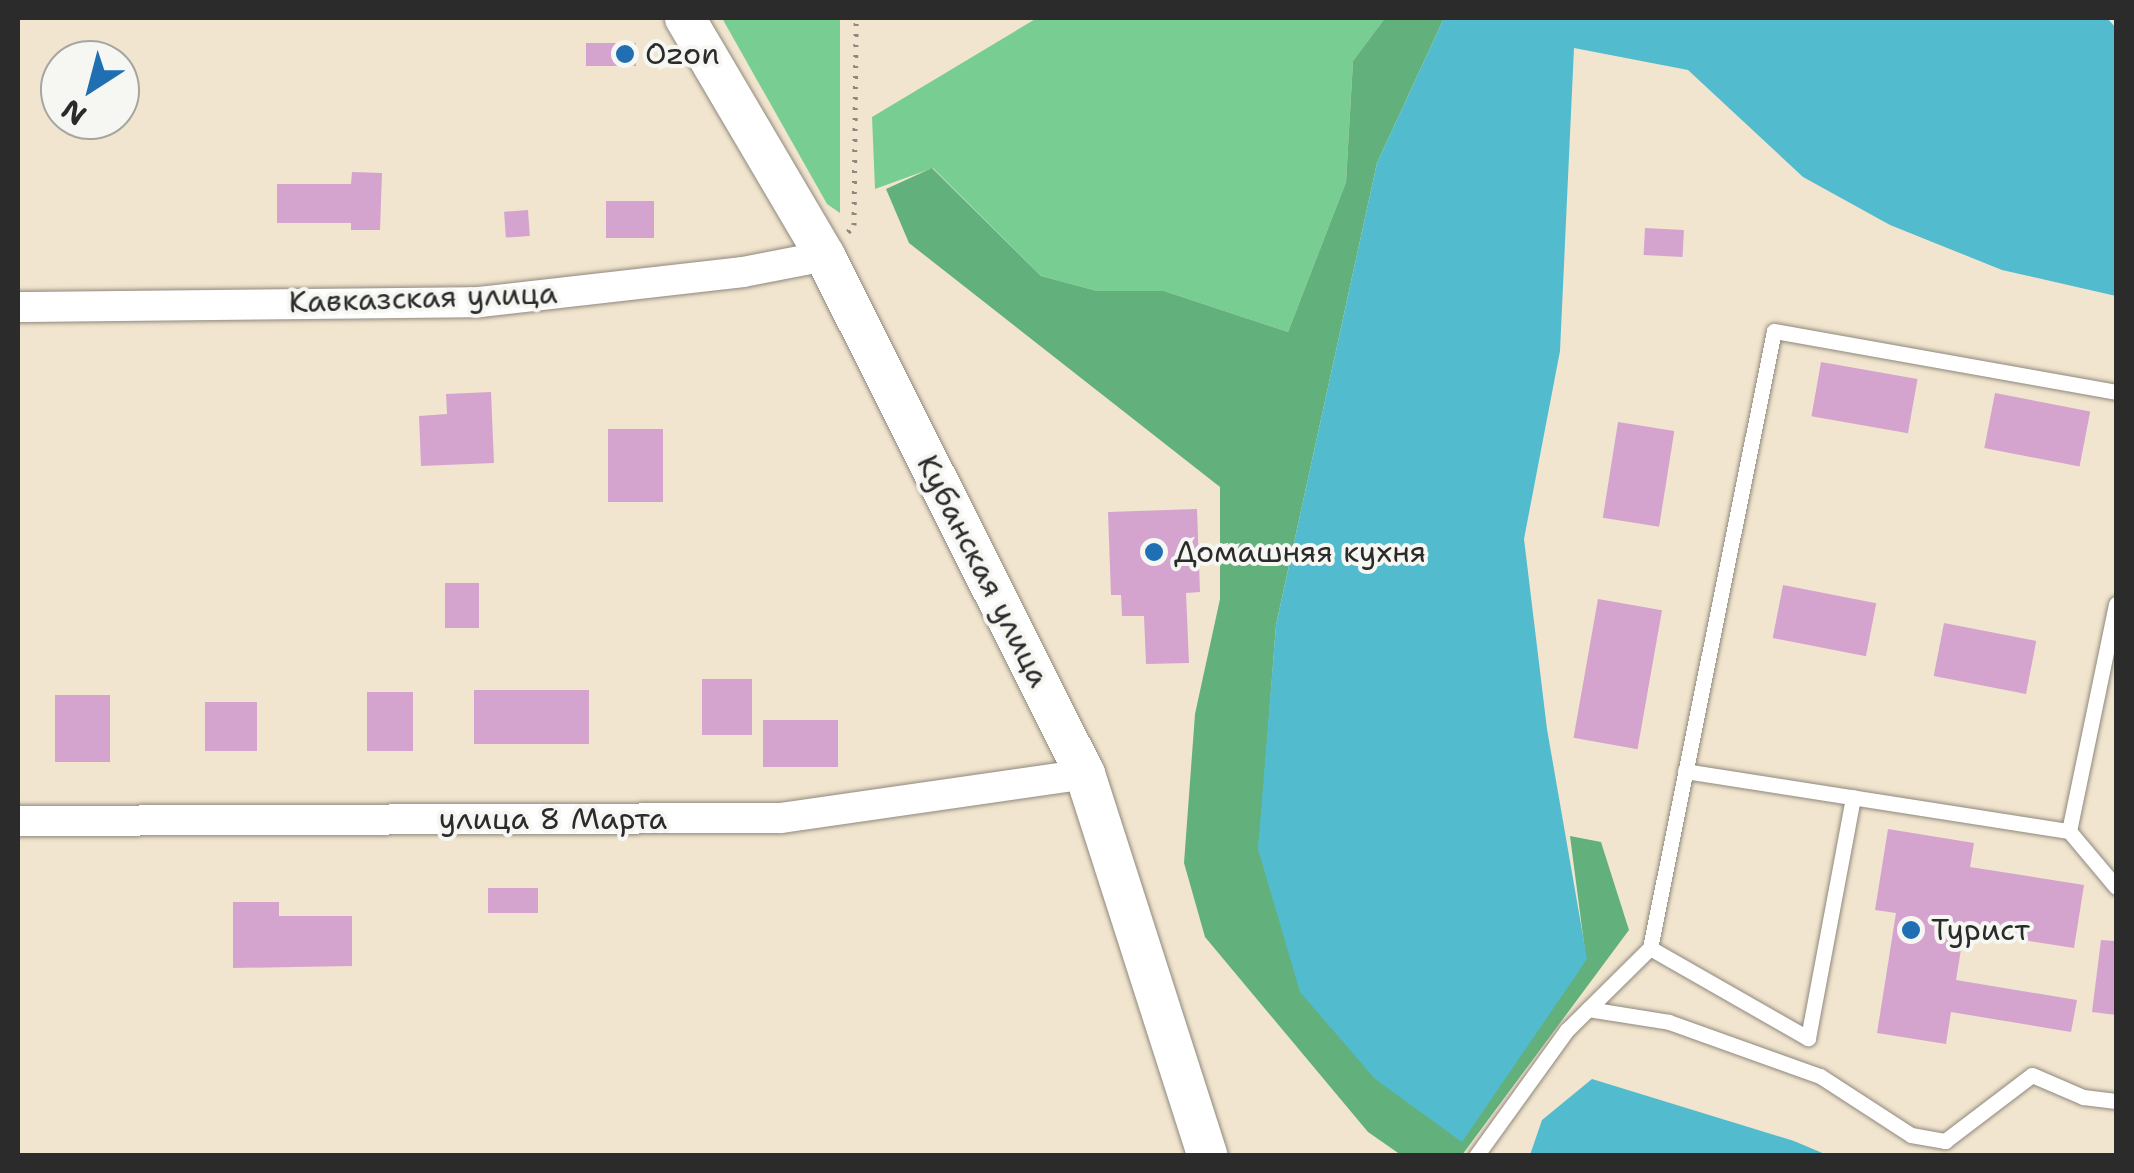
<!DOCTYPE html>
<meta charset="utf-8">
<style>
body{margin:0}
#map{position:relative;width:2134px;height:1173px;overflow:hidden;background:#f2e5cf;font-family:"Shantell Sans",sans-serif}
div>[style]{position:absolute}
.green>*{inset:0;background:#78ce92}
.forest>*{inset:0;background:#62b17c}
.water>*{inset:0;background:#52bcce}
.building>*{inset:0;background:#d4a4ce;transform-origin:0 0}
.path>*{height:5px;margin-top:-2.5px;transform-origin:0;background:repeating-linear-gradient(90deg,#8e887d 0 2.5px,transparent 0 10.5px)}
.roads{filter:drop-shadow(0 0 2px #8e887d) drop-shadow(0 0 2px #8e887d)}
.lane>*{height:15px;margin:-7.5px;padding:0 7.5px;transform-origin:7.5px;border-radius:7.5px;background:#fff}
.street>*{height:30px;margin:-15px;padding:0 15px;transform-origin:15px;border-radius:15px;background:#fff}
.secondary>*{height:40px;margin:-20px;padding:0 20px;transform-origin:20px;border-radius:20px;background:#fff}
.dots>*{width:28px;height:28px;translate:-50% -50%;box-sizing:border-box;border:5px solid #f6f6f2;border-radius:50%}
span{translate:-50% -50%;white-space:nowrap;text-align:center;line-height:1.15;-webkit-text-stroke:8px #f6f6f2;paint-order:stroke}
.poi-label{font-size:30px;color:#2b2b2b}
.left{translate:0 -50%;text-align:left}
.street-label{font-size:30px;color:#2b2b2b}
.frame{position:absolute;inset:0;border:20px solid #2b2b2b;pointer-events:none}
.north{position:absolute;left:40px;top:40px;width:100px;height:100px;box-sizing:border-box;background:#f6f6f2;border:2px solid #a5a5a2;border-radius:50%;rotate:216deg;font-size:28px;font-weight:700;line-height:40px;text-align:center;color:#2b2b2b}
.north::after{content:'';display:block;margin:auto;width:35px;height:45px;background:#1f6fb2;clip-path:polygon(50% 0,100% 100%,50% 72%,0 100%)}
</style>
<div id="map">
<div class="green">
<div style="clip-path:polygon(722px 18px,840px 18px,840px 213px,827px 204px)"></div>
<div style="clip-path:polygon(1037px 18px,1385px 18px,1353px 61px,1346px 182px,1288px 332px,1164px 291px,1097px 291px,1041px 276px,933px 168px,875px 189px,872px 117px)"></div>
</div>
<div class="forest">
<div style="clip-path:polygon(1385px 18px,1444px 18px,1377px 163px,1276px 625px,1259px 849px,1586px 959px,1570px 836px,1601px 842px,1629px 930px,1462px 1155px,1401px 1155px,1368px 1132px,1205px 937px,1184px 863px,1195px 714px,1220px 599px,1220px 487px,909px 243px,886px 189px,932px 168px,1041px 276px,1097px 291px,1164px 291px,1288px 332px,1346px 182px,1353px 61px)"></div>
</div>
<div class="water">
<div style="clip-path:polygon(1444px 18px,2107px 18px,2116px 28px,2116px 296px,2002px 270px,1890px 225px,1803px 177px,1688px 70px,1574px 48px,1560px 351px,1524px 539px,1547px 729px,1587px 959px,1462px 1142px,1375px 1079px,1300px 992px,1258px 849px,1276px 625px,1377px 163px)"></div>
<div style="clip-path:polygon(1592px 1079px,1794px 1141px,1827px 1155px,1530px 1155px,1542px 1120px)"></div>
</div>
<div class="building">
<div style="left:586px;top:43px;width:50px;height:23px"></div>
<div style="clip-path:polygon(352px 172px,382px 173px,380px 230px,351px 230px,351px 223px,277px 223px,277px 184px,351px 184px)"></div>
<div style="left:606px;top:201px;width:48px;height:37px"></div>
<div style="left:528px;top:210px;width:26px;height:24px;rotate:86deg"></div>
<div style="left:1645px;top:228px;width:39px;height:27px;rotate:3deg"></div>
<div style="left:1821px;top:362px;width:98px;height:55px;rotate:10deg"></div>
<div style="clip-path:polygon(491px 392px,494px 463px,421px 466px,419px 416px,447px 414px,446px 394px)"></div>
<div style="left:1995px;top:393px;width:97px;height:56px;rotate:11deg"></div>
<div style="left:1618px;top:422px;width:57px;height:97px;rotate:9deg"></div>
<div style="left:608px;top:429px;width:55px;height:73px"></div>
<div style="clip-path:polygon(1197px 509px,1200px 592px,1186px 593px,1189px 663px,1146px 664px,1144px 616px,1122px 616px,1121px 595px,1111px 595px,1108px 512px)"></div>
<div style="left:445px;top:583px;width:34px;height:45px"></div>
<div style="left:1783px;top:585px;width:95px;height:54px;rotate:11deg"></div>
<div style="left:1598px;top:599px;width:65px;height:141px;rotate:10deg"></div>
<div style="left:1944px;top:623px;width:94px;height:54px;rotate:11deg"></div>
<div style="left:702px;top:679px;width:50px;height:56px"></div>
<div style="left:589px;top:690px;width:54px;height:115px;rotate:90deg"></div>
<div style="left:367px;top:692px;width:46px;height:59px"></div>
<div style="left:55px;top:695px;width:55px;height:67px"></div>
<div style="left:205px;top:702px;width:52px;height:49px"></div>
<div style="left:763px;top:720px;width:75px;height:47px"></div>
<div style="clip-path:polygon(1888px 829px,1974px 843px,1970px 867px,2084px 885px,2074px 948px,1964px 931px,1956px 980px,2077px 1000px,2071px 1032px,1951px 1012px,1946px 1044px,1877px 1033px,1896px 913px,1875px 910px)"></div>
<div style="left:488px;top:888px;width:50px;height:25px"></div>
<div style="clip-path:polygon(233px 902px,279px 902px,279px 916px,352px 916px,352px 966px,233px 968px)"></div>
<div style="clip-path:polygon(2101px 940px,2116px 941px,2116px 1015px,2092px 1012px)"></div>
</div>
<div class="path">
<div style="left:848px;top:232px;width:9px;rotate:-49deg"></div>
<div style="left:854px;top:225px;width:207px;rotate:-89.4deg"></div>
</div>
<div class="roads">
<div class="lane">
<div style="left:2116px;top:604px;width:232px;rotate:101.7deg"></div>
<div style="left:2069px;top:831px;width:73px;rotate:50deg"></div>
<div style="left:1685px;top:771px;width:389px;rotate:8.9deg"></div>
<div style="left:1650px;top:948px;width:182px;rotate:29.7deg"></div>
<div style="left:1808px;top:1038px;width:245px;rotate:-79.4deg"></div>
<div style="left:1588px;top:1009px;width:82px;rotate:9.1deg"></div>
<div style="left:1669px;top:1022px;width:160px;rotate:19.7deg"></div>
<div style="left:1820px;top:1076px;width:108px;rotate:33deg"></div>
<div style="left:1911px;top:1135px;width:35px;rotate:10deg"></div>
<div style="left:1945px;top:1141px;width:109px;rotate:-37.2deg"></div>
<div style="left:2032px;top:1075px;width:56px;rotate:23.3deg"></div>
<div style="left:2083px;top:1097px;width:33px;rotate:7deg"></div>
<div style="left:1476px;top:1156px;width:155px;rotate:-54.2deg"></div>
<div style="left:1567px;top:1030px;width:117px;rotate:-44.7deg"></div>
<div style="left:1650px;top:948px;width:629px;rotate:-78.64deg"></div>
<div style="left:1774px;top:331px;width:347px;rotate:10.1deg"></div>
</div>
<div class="street">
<div style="left:18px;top:307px;width:462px;rotate:-0.6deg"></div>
<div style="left:480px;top:302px;width:265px;rotate:-6.5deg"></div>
<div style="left:743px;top:272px;width:84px;rotate:-11deg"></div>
<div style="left:18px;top:821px;width:763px;rotate:-0.23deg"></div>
<div style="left:781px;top:818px;width:307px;rotate:-8.2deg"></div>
</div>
<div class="secondary">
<div style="left:685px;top:18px;width:276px;rotate:59.5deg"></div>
<div style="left:825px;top:256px;width:580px;rotate:63.35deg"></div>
<div style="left:1085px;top:774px;width:401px;rotate:72.2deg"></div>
</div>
</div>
<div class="dots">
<div style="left:625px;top:54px;background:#1f6fb2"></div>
<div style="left:1154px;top:552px;background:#1f6fb2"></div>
<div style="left:1911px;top:930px;background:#1f6fb2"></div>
</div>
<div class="poi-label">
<span class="left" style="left:645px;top:54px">Ozon</span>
<span class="left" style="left:1174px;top:552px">Домашняя кухня</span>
<span class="left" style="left:1931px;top:930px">Турист</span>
</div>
<div class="street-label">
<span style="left:423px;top:298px;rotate:-2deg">Кавказская улица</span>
<span style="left:983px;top:571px;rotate:63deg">Кубанская улица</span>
<span style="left:553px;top:819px">улица 8 Марта</span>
</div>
<div class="frame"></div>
<div class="north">N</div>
</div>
